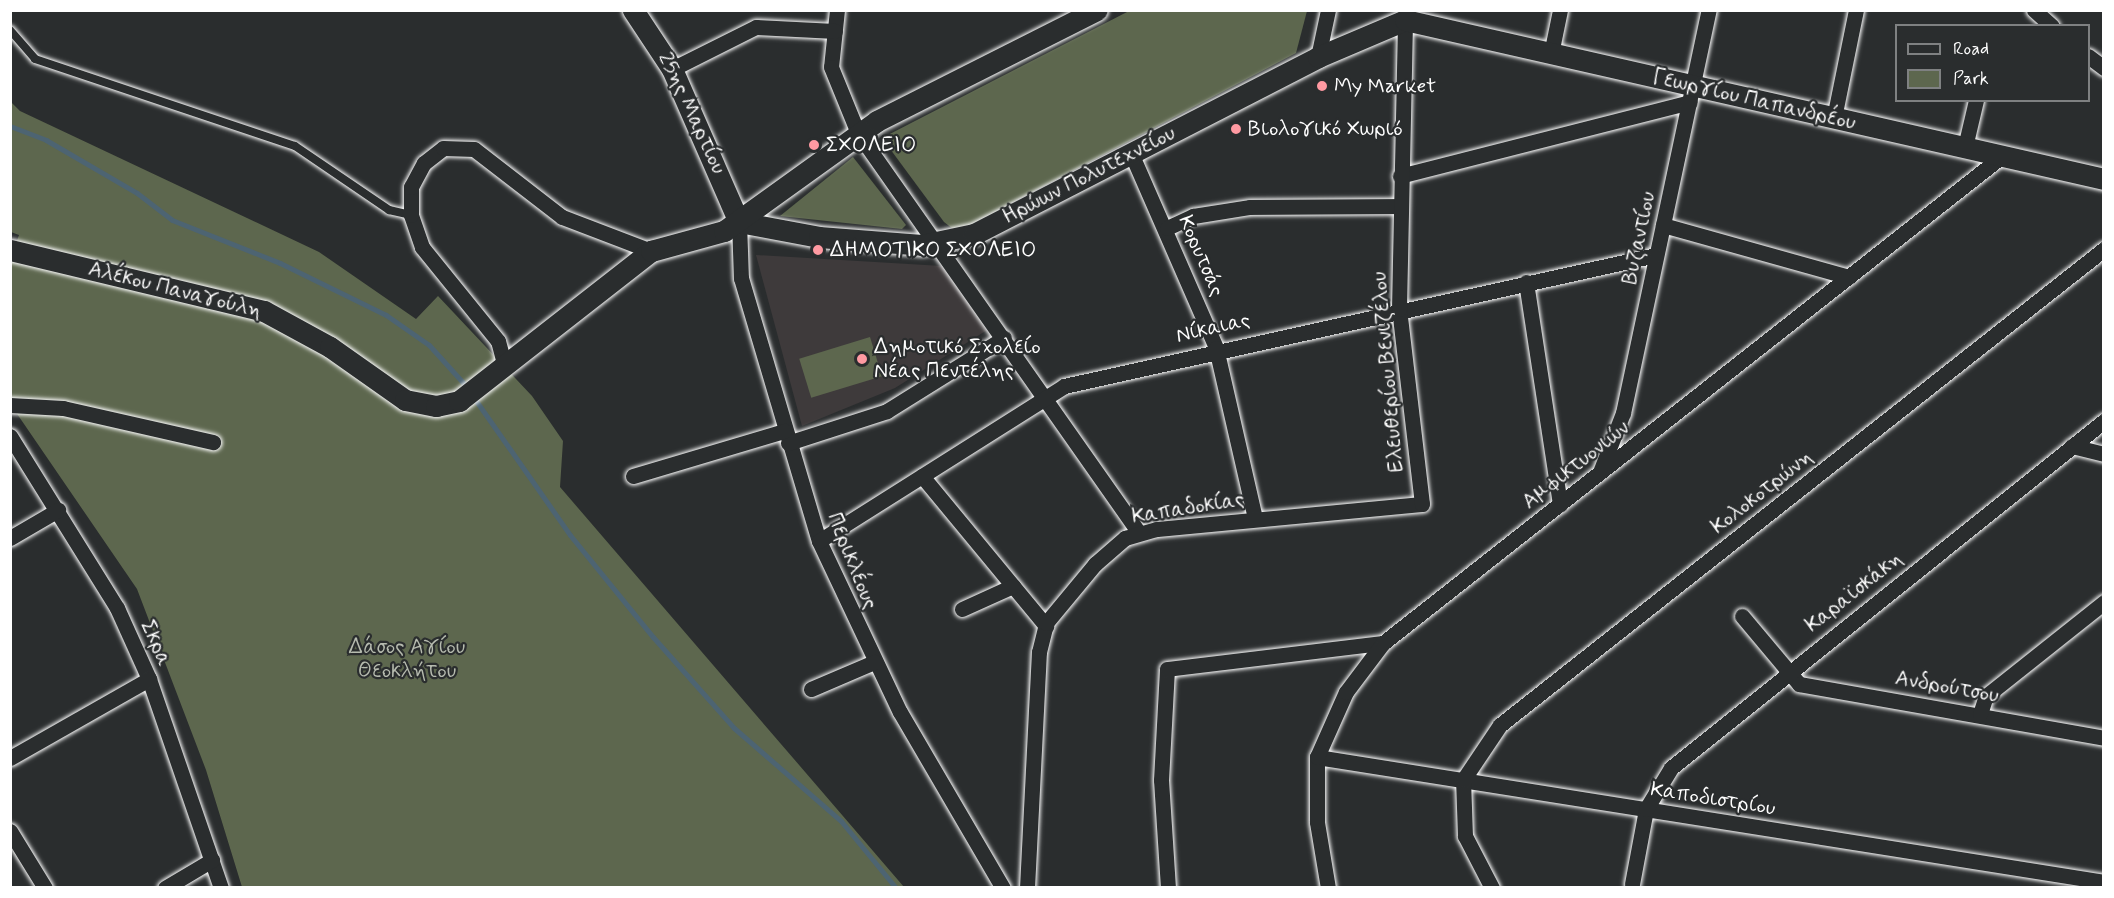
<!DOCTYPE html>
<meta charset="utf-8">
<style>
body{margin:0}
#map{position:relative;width:2114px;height:898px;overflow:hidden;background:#2a2d2e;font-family:Mynerve,sans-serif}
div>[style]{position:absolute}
.built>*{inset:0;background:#3e3a3b}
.green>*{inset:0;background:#5d674e;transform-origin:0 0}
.stream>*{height:5px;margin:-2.5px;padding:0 2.5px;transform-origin:2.5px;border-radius:2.5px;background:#4d6472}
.roads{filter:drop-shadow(0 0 2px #fff) drop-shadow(0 0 2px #fff)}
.lane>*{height:8px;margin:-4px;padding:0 4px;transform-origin:4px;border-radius:4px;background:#2a2d2e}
.street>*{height:15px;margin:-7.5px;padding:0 7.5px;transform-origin:7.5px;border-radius:7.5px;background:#2a2d2e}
.secondary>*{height:21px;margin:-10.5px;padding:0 10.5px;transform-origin:10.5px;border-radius:10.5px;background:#2a2d2e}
.dots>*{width:16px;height:16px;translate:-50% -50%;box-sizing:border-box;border:3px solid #2a2d2e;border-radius:50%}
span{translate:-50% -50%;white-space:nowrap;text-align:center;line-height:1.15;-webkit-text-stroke:4.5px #2a2d2e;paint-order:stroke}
.poi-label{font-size:21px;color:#fff}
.left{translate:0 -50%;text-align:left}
.street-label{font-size:21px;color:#fff}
.park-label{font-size:21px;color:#b6bbaf}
.frame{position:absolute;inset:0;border:12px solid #fff;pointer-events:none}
.legend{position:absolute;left:1895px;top:24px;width:195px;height:78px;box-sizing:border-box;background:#2a2d2e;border:2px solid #7f8182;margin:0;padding:8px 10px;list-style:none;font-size:18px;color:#fff}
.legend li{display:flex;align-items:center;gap:12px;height:30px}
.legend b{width:30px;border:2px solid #7f8182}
</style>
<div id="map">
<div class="built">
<div style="clip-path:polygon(756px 255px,942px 266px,987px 330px,895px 388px,802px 426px)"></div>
</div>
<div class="green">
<div style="clip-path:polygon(1129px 11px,1307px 11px,1296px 53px,957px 232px,944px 222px,882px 138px)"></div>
<div style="clip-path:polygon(10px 101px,20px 111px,319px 252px,416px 319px,438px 296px,532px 396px,563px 441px,560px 487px,904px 887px,242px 887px,206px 770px,137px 589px,11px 405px,10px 261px,19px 235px,11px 232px)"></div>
<div style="clip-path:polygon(853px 157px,906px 225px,902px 229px,780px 216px)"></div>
<div style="left:870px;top:337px;width:41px;height:74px;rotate:73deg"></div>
</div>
<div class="stream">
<div style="left:10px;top:126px;width:39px;rotate:21deg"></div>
<div style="left:46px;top:140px;width:105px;rotate:30.2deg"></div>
<div style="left:137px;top:193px;width:44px;rotate:37.6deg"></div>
<div style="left:172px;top:220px;width:116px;rotate:21.7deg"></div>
<div style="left:280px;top:263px;width:118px;rotate:26.1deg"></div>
<div style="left:386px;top:315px;width:52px;rotate:34.9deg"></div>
<div style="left:429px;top:345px;width:57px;rotate:47.9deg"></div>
<div style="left:472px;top:395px;width:171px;rotate:55deg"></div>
<div style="left:570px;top:535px;width:132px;rotate:50.9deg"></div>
<div style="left:653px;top:637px;width:122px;rotate:48.3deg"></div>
<div style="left:734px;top:728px;width:142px;rotate:41deg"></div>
<div style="left:841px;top:821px;width:87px;rotate:50.6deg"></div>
</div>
<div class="roads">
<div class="lane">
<div style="left:10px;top:30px;width:38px;rotate:49deg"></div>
<div style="left:35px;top:59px;width:274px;rotate:18.5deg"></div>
<div style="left:295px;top:146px;width:114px;rotate:34.2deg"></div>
<div style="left:389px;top:210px;width:23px;rotate:13deg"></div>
</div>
<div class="street">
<div style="left:837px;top:10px;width:57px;rotate:96deg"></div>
<div style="left:831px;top:67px;width:71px;rotate:67.8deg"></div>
<div style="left:858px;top:133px;width:489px;rotate:54.9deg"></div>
<div style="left:2034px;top:10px;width:24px;rotate:42deg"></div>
<div style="left:1551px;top:54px;width:45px;rotate:-78.4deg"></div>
<div style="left:2088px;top:56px;width:20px;rotate:37deg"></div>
<div style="left:1318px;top:57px;width:48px;rotate:-78deg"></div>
<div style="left:672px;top:69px;width:94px;rotate:-26.6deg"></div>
<div style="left:756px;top:27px;width:79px;rotate:2.9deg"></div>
<div style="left:1834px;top:118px;width:110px;rotate:-78.5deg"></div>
<div style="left:1965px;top:147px;width:48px;rotate:-76.8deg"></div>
<div style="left:1131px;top:153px;width:213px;rotate:66.4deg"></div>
<div style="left:1216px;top:348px;width:174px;rotate:77.1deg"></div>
<div style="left:1400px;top:176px;width:299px;rotate:-14.3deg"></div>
<div style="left:739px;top:222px;width:56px;rotate:88deg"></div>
<div style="left:741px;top:278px;width:274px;rotate:73.5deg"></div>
<div style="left:819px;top:541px;width:189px;rotate:64.7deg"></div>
<div style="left:900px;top:712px;width:204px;rotate:59.7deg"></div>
<div style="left:1663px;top:225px;width:193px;rotate:15.6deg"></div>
<div style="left:1167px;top:228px;width:29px;rotate:-25deg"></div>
<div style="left:1193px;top:216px;width:58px;rotate:-9deg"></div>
<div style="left:1250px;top:207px;width:149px;rotate:-0.4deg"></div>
<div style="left:1526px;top:282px;width:225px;rotate:81.3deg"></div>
<div style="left:505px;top:367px;width:27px;rotate:-105deg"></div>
<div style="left:498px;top:341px;width:121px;rotate:-129deg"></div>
<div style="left:422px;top:247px;width:34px;rotate:-109deg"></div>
<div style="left:411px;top:215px;width:28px;rotate:-90deg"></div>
<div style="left:411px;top:187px;width:27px;rotate:-62deg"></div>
<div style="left:424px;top:163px;width:24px;rotate:-38deg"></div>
<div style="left:443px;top:148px;width:31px;rotate:2deg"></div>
<div style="left:474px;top:149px;width:111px;rotate:37.7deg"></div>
<div style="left:562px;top:217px;width:95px;rotate:20.9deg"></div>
<div style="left:10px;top:405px;width:53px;rotate:3.2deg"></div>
<div style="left:63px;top:408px;width:154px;rotate:12.8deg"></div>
<div style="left:10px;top:436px;width:203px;rotate:58.1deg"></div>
<div style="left:117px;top:608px;width:78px;rotate:65.7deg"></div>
<div style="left:149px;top:679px;width:221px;rotate:71deg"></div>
<div style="left:788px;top:443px;width:104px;rotate:-17.9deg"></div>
<div style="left:887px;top:411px;width:138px;rotate:-32deg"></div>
<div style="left:2072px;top:446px;width:33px;rotate:14deg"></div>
<div style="left:1600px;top:472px;width:63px;rotate:-68.7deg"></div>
<div style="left:1623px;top:413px;width:412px;rotate:-78deg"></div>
<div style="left:633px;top:476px;width:158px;rotate:-16.6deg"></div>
<div style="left:922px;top:476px;width:195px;rotate:50.4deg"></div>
<div style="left:10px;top:538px;width:56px;rotate:-30.3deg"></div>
<div style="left:819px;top:541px;width:290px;rotate:-32.3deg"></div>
<div style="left:1064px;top:386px;width:606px;rotate:-12.48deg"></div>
<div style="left:962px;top:609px;width:56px;rotate:-24.3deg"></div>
<div style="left:1742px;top:616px;width:89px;rotate:50deg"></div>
<div style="left:1799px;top:684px;width:310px;rotate:10deg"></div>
<div style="left:811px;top:689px;width:69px;rotate:-23.2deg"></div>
<div style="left:1980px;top:714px;width:19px;rotate:-72deg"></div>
<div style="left:1986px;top:696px;width:151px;rotate:-38.5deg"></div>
<div style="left:1317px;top:757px;width:797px;rotate:9.02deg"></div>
<div style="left:10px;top:758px;width:160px;rotate:-29.6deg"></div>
<div style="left:10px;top:831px;width:67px;rotate:58.4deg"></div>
<div style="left:1632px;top:884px;width:76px;rotate:-79.4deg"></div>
<div style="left:1646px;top:809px;width:48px;rotate:-58.6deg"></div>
<div style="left:1671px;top:768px;width:555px;rotate:-38.71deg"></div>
<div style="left:165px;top:888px;width:55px;rotate:-30.8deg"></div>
<div style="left:1027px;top:888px;width:236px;rotate:-87.1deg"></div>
<div style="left:1039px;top:652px;width:30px;rotate:-76deg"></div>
<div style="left:1046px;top:623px;width:77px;rotate:-50.3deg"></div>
<div style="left:1095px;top:564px;width:40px;rotate:-41deg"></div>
<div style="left:1125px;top:538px;width:33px;rotate:-16deg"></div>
<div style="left:1157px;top:529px;width:266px;rotate:-5.4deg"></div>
<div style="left:1422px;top:504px;width:196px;rotate:-96.7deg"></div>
<div style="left:1399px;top:309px;width:289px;rotate:-88.8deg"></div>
<div style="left:1168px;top:888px;width:108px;rotate:-93.7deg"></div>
<div style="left:1161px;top:780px;width:111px;rotate:-86.9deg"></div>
<div style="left:1167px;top:669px;width:218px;rotate:-6.9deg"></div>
<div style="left:1328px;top:888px;width:67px;rotate:-99.5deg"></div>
<div style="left:1317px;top:822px;width:65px;rotate:-90deg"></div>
<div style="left:1317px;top:757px;width:71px;rotate:-66deg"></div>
<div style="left:1346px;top:692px;width:61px;rotate:-52.9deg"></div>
<div style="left:1383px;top:643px;width:788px;rotate:-38.19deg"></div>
<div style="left:1492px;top:888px;width:59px;rotate:-117.4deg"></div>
<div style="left:1465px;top:836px;width:56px;rotate:-92deg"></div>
<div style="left:1463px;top:780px;width:66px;rotate:-56.1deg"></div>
<div style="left:1500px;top:725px;width:769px;rotate:-38.24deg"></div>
</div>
<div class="secondary">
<div style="left:633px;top:10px;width:71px;rotate:56.5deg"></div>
<div style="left:672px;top:69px;width:167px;rotate:66.4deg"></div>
<div style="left:739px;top:222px;width:81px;rotate:10.6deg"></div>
<div style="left:819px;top:237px;width:103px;rotate:4.4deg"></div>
<div style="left:922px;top:245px;width:53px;rotate:-11.9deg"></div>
<div style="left:974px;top:234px;width:387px;rotate:-27.2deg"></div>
<div style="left:1318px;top:57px;width:95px;rotate:-23deg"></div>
<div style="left:1405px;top:20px;width:717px;rotate:12.81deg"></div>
<div style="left:10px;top:250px;width:261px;rotate:13.5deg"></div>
<div style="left:264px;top:311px;width:75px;rotate:28.6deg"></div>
<div style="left:330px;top:347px;width:92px;rotate:35.2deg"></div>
<div style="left:405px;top:400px;width:32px;rotate:11deg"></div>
<div style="left:436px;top:406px;width:24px;rotate:-12deg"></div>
<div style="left:459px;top:401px;width:244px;rotate:-38deg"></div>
<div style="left:651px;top:251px;width:76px;rotate:-15.3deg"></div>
<div style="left:724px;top:231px;width:188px;rotate:-35.7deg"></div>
<div style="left:877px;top:121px;width:246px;rotate:-26.8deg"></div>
</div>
</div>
<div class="dots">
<div style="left:1322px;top:86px;background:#ff9aa2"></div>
<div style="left:1236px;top:129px;background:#ff9aa2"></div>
<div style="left:814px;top:145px;background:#ff9aa2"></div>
<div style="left:818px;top:250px;background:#ff9aa2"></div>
<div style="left:862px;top:359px;background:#ff9aa2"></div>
</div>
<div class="poi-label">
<span class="left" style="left:1334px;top:86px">My Market</span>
<span class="left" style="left:1248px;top:129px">Βιολογικό Χωριό</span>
<span class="left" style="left:826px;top:145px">ΣΧΟΛΕΙΟ</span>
<span class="left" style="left:830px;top:250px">ΔΗΜΟΤΙΚΟ ΣΧΟΛΕΙΟ</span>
<span class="left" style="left:874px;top:359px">Δημοτικό Σχολείο<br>Νέας Πεντέλης</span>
</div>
<div class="street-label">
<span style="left:1754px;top:100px;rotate:13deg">Γεωργίου Παπανδρέου</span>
<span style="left:692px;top:113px;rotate:65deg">25ης Μαρτίου</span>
<span style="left:1089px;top:175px;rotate:-27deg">Ηρώων Πολυτεχνείου</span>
<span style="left:1639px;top:238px;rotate:-78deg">Βυζαντίου</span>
<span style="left:1201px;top:256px;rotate:67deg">Κορυτσάς</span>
<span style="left:175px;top:290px;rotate:14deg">Αλέκου Παναγούλη</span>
<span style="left:1213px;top:328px;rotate:-13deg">Νίκαιας</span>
<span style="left:1388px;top:372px;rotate:-95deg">Ελευθερίου Βενιζέλου</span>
<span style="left:1576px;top:465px;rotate:-38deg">Αμφικτυονιών</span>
<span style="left:1762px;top:492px;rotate:-38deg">Κολοκοτρώνη</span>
<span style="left:1188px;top:508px;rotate:-9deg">Καπαδοκίας</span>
<span style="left:852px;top:561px;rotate:68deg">Περικλέους</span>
<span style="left:1854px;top:592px;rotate:-38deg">Καραϊσκάκη</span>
<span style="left:156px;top:643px;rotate:66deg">Σκρα</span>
<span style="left:1947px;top:687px;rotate:10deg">Ανδρούτσου</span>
<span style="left:1713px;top:799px;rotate:9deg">Καποδιστρίου</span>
</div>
<div class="park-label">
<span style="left:407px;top:659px">Δάσος Αγίου<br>Θεοκλήτου</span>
</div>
<div class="frame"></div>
<ul class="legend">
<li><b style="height:8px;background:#2a2d2e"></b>Road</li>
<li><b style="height:16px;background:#5d674e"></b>Park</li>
</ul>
</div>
